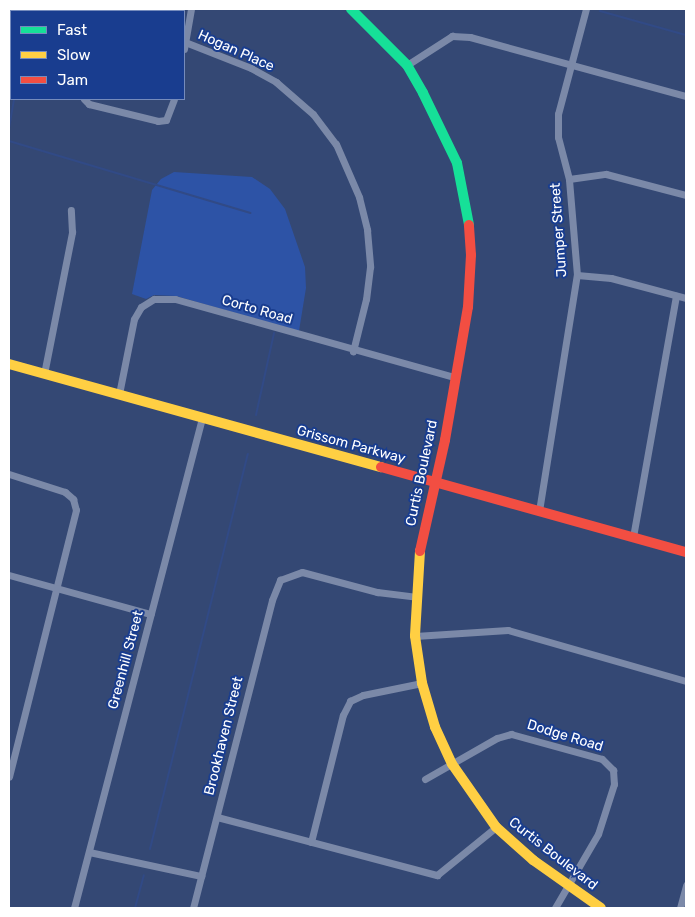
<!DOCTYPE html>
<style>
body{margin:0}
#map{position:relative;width:695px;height:917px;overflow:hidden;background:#344874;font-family:Rubik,sans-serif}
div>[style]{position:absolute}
.green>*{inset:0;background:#2d53a6}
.stream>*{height:2px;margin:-1px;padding:0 1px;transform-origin:1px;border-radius:1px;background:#314a86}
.street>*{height:7px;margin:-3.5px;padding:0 3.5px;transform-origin:3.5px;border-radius:3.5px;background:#7b89a8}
.fast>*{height:10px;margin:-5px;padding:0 5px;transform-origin:5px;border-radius:5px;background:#16e098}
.slow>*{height:10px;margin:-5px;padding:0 5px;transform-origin:5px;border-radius:5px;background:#ffcf43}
.jam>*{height:10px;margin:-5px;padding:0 5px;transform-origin:5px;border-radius:5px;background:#f24e42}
span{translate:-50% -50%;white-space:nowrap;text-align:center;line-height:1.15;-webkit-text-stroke:4px #193d8f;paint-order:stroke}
.street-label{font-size:14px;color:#fff}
.frame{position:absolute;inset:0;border:10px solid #fff;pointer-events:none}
.legend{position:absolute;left:10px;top:10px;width:175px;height:90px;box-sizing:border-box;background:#193d8f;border:1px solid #758bbc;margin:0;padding:6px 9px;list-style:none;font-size:15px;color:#fff}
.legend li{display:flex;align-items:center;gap:10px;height:25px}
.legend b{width:25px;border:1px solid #758bbc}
</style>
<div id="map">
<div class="green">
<div style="clip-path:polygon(174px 172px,252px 177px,270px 189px,285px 209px,305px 267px,306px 288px,299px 331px,176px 296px,154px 295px,146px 299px,132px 294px,152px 190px,161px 179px)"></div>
</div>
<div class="stream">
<div style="left:30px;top:11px;width:2px;rotate:-90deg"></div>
<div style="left:600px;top:11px;width:89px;rotate:15.6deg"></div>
<div style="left:9px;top:128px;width:29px;rotate:-80deg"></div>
<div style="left:9px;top:141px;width:252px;rotate:16.6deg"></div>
<div style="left:256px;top:415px;width:84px;rotate:-77.6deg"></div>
<div style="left:150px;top:849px;width:407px;rotate:-76.1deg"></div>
<div style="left:135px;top:908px;width:34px;rotate:-75deg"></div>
</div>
<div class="street">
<div style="left:91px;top:11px;width:2px;rotate:-63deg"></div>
<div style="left:185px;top:42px;width:71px;rotate:21.5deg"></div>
<div style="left:251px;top:68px;width:29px;rotate:29deg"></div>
<div style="left:276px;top:82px;width:49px;rotate:40.9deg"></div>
<div style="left:313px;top:114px;width:38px;rotate:53deg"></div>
<div style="left:336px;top:144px;width:58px;rotate:66.5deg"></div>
<div style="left:359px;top:197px;width:34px;rotate:76deg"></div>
<div style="left:367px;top:230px;width:37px;rotate:85deg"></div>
<div style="left:370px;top:267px;width:32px;rotate:97deg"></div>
<div style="left:366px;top:299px;width:54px;rotate:104deg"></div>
<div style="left:184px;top:49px;width:41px;rotate:-80.1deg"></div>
<div style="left:407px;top:65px;width:54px;rotate:-32.8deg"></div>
<div style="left:452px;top:36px;width:18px;rotate:3deg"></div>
<div style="left:470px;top:37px;width:224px;rotate:15.3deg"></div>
<div style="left:84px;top:99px;width:7px;rotate:45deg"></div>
<div style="left:89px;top:104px;width:71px;rotate:13.8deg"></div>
<div style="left:158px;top:121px;width:8px;rotate:-7deg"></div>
<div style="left:166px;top:120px;width:22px;rotate:-69deg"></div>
<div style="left:569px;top:179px;width:37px;rotate:-8deg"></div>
<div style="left:606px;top:174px;width:83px;rotate:14.7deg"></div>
<div style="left:577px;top:275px;width:34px;rotate:5deg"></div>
<div style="left:611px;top:278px;width:78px;rotate:14.9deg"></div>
<div style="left:44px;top:374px;width:145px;rotate:-78.8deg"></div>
<div style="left:72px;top:232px;width:22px;rotate:-93deg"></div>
<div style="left:119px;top:394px;width:76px;rotate:-78.7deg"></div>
<div style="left:134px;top:319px;width:14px;rotate:-60deg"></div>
<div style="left:141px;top:307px;width:15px;rotate:-32deg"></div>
<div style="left:154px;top:299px;width:21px"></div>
<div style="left:175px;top:299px;width:291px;rotate:15.6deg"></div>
<div style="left:9px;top:474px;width:59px;rotate:17.8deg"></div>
<div style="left:65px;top:492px;width:11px;rotate:41deg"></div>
<div style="left:73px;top:499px;width:11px;rotate:75deg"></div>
<div style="left:76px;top:510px;width:275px;rotate:104.1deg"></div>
<div style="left:539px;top:511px;width:239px;rotate:-80.9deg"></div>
<div style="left:577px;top:275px;width:96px;rotate:-94.8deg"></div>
<div style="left:569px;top:179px;width:43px;rotate:-104.7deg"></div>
<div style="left:558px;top:137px;width:23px;rotate:-90deg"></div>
<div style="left:558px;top:114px;width:109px;rotate:-75.1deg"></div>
<div style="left:633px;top:537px;width:245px;rotate:-79.9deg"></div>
<div style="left:9px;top:575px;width:147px;rotate:15.4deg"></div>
<div style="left:415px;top:636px;width:93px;rotate:-3.7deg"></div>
<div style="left:508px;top:630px;width:185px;rotate:16deg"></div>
<div style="left:425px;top:779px;width:83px;rotate:-29.7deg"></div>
<div style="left:497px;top:738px;width:15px;rotate:-16deg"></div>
<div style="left:511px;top:734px;width:94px;rotate:15.4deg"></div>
<div style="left:602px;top:759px;width:16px;rotate:45deg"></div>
<div style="left:613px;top:770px;width:14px;rotate:86deg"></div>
<div style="left:614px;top:784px;width:52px;rotate:107.7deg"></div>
<div style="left:598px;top:834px;width:86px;rotate:120.2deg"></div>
<div style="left:217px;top:817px;width:228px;rotate:14.8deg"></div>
<div style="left:437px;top:875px;width:76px;rotate:-39.1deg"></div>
<div style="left:311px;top:842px;width:131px;rotate:-75.9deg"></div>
<div style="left:343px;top:715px;width:16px;rotate:-63deg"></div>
<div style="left:350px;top:701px;width:14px;rotate:-25deg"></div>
<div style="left:363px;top:695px;width:60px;rotate:-11.5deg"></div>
<div style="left:89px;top:852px;width:115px;rotate:12.1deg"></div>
<div style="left:74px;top:908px;width:506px;rotate:-75.36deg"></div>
<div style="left:193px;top:908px;width:318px;rotate:-75.6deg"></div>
<div style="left:272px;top:600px;width:22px;rotate:-68deg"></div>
<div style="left:280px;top:580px;width:23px;rotate:-20deg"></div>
<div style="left:302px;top:572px;width:78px;rotate:14.9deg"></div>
<div style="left:377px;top:592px;width:38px;rotate:7deg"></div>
<div style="left:680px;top:908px;width:24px;rotate:-75deg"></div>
</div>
<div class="fast">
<div style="left:351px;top:9px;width:79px;rotate:45deg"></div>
<div style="left:407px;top:65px;width:32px;rotate:60deg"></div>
<div style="left:423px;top:93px;width:78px;rotate:64.1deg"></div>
<div style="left:457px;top:163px;width:63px;rotate:79deg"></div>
</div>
<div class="slow">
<div style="left:9px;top:364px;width:386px;rotate:15.5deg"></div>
<div style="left:420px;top:551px;width:85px;rotate:93.4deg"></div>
<div style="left:415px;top:636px;width:48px;rotate:81.5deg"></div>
<div style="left:422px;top:683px;width:46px;rotate:73.5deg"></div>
<div style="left:435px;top:727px;width:41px;rotate:65.3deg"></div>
<div style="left:452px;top:764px;width:77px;rotate:55.1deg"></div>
<div style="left:496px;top:827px;width:50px;rotate:41.7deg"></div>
<div style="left:533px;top:860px;width:83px;rotate:35.2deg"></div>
</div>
<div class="jam">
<div style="left:381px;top:467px;width:317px;rotate:15.6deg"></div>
<div style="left:420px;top:551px;width:114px;rotate:-77.3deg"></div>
<div style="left:445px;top:440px;width:135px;rotate:-80.2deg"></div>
<div style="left:468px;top:307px;width:52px;rotate:-86.7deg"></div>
<div style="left:471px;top:255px;width:30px;rotate:-94deg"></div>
</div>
<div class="street-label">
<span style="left:236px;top:51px;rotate:24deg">Hogan Place</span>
<span style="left:559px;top:230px;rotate:-94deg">Jumper Street</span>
<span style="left:257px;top:310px;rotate:16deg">Corto Road</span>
<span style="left:351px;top:445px;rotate:15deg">Grissom Parkway</span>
<span style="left:422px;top:473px;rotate:-78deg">Curtis Boulevard</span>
<span style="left:126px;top:660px;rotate:-75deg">Greenhill Street</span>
<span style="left:224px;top:736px;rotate:-76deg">Brookhaven Street</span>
<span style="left:565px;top:736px;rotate:17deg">Dodge Road</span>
<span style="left:553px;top:854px;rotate:38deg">Curtis Boulevard</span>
</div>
<div class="frame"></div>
<ul class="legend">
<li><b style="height:6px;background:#16e098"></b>Fast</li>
<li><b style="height:6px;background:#ffcf43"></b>Slow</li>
<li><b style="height:6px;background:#f24e42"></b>Jam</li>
</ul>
</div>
